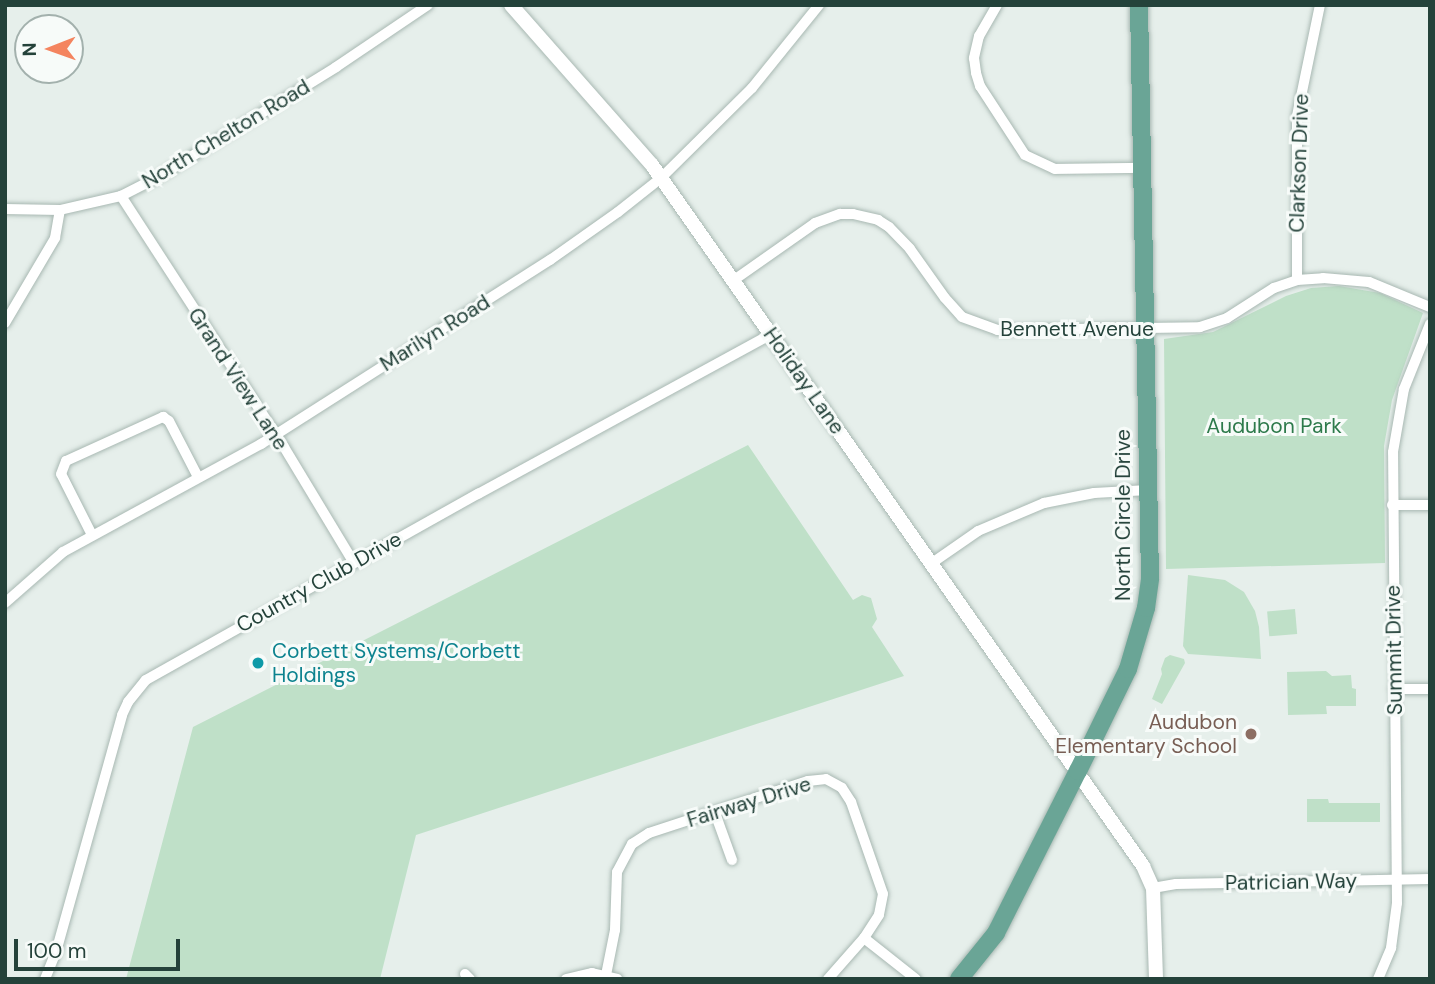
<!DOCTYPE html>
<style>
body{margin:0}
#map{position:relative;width:1435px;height:984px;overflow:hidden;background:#e6efeb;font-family:"DM Sans",sans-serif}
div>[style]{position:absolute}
.green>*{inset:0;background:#bfe0c8;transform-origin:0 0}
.roads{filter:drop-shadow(0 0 2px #a8b8b2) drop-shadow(0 0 2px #a8b8b2)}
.minor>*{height:10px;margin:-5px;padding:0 5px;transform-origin:5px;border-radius:5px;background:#fff}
.tertiary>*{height:14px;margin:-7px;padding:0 7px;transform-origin:7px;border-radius:7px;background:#fff}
.primary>*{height:18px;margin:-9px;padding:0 9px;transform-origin:9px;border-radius:9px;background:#6aa596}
.dots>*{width:19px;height:19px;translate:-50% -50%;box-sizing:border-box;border:4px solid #f7fbf9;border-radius:50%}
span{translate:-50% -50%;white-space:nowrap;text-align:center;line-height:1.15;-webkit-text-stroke:6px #f7fbf9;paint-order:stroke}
.street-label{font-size:21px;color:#24423a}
.park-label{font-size:21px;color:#2d7a4b}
.culture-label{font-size:21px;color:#0d838f}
.left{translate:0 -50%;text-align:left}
.education-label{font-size:21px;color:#785e54}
.right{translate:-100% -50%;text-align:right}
.frame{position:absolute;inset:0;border:7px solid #24423a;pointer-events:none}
.north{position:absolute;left:14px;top:14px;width:70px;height:70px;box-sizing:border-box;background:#f7fbf9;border:2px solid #a3b1ad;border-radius:50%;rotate:269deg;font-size:19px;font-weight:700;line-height:28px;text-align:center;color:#24423a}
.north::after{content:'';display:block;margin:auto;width:24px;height:32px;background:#f4845f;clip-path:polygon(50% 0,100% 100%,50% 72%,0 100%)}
.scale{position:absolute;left:14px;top:939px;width:166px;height:32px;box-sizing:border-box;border:4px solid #24423a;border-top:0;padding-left:9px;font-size:21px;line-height:24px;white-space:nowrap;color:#24423a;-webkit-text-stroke:5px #f7fbf9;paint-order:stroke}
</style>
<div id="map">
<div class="green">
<div style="clip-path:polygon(1339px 286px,1380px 293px,1423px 313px,1392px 400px,1384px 446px,1385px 563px,1166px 569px,1164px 339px,1213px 332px,1286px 296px,1311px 288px)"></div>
<div style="clip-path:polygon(748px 445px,853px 600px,862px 595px,871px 598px,877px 619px,872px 627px,904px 676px,416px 835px,380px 979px,126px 979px,193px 727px)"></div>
<div style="clip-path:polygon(1188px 575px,1225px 580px,1244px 592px,1255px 611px,1259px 627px,1261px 659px,1188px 654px,1183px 646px)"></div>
<div style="left:1295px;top:609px;width:25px;height:28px;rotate:85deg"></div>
<div style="clip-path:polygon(1170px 655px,1184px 659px,1185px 663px,1162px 704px,1152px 699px,1162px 674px,1161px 669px,1165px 658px)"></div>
<div style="clip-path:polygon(1326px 671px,1332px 676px,1351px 675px,1352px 688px,1356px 689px,1356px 706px,1326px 706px,1327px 714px,1288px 715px,1287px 672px)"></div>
<div style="clip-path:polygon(1307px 799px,1328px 799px,1329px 803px,1380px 803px,1380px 822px,1307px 822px)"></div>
</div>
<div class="roads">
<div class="minor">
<div style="left:997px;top:5px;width:36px;rotate:120deg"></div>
<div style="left:979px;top:36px;width:23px;rotate:103deg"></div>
<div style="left:974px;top:58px;width:15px;rotate:82deg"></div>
<div style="left:976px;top:73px;width:14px;rotate:73deg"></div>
<div style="left:980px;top:86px;width:82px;rotate:56.9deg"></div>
<div style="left:1025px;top:155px;width:33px;rotate:25deg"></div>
<div style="left:1055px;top:169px;width:88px;rotate:-0.7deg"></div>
<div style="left:121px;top:196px;width:299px;rotate:57deg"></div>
<div style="left:284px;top:447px;width:135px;rotate:58.9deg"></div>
<div style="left:5px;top:209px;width:55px;rotate:1deg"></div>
<div style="left:60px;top:210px;width:63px;rotate:-12.9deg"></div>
<div style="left:121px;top:196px;width:38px;rotate:-27deg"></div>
<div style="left:155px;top:179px;width:213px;rotate:-31.7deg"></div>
<div style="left:336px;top:67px;width:111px;rotate:-34deg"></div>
<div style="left:734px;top:280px;width:99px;rotate:-35.1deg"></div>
<div style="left:815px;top:223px;width:27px;rotate:-20deg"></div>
<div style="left:840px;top:214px;width:13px"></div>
<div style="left:853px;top:214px;width:26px;rotate:13deg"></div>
<div style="left:878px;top:220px;width:13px;rotate:32deg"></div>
<div style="left:889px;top:227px;width:30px;rotate:46deg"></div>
<div style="left:910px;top:249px;width:60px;rotate:54.5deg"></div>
<div style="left:945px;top:298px;width:25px;rotate:48deg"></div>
<div style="left:962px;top:317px;width:37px;rotate:20deg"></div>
<div style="left:997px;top:330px;width:203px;rotate:-0.8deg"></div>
<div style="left:1200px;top:327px;width:28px;rotate:-18deg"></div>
<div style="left:1227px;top:318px;width:56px;rotate:-32.6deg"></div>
<div style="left:1274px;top:288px;width:24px;rotate:-19deg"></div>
<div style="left:1297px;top:280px;width:26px;rotate:-4deg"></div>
<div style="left:1323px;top:278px;width:46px;rotate:5deg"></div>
<div style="left:1369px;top:282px;width:66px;rotate:22.3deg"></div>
<div style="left:1297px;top:280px;width:164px;rotate:-90deg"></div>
<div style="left:1297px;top:116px;width:113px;rotate:-78.3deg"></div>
<div style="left:5px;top:323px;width:99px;rotate:-59.5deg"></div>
<div style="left:55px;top:238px;width:28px;rotate:-80deg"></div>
<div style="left:1392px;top:505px;width:38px"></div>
<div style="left:92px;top:535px;width:68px;rotate:-116.9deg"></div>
<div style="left:61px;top:474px;width:14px;rotate:-69deg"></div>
<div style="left:66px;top:461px;width:107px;rotate:-24.4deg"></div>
<div style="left:163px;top:417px;width:7px;rotate:34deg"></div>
<div style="left:169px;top:421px;width:63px;rotate:62.6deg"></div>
<div style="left:932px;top:563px;width:56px;rotate:-34.8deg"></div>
<div style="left:978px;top:531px;width:72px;rotate:-23deg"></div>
<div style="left:1044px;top:503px;width:51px;rotate:-11.3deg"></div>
<div style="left:1094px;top:493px;width:54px;rotate:-3.2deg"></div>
<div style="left:5px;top:603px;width:77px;rotate:-41.3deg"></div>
<div style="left:63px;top:552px;width:226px;rotate:-28.6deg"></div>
<div style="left:261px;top:444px;width:343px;rotate:-32.5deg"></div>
<div style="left:550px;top:260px;width:83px;rotate:-35.2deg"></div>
<div style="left:618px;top:212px;width:55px;rotate:-38.3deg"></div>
<div style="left:661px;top:178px;width:128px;rotate:-44.7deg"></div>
<div style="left:752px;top:88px;width:107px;rotate:-51.1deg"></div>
<div style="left:1394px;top:689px;width:36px"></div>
<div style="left:715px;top:813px;width:50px;rotate:70.1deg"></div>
<div style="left:1153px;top:888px;width:23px;rotate:-10deg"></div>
<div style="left:1176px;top:884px;width:254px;rotate:-1.1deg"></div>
<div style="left:864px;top:938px;width:66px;rotate:38.3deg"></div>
<div style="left:465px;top:974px;width:7px;rotate:45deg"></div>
<div style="left:606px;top:975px;width:46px;rotate:-78.7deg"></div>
<div style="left:615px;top:930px;width:58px;rotate:-88deg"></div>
<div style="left:617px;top:872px;width:32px;rotate:-62deg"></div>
<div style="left:632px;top:844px;width:20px;rotate:-33deg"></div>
<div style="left:649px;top:833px;width:167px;rotate:-18.1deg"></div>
<div style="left:808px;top:781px;width:18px;rotate:-6deg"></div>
<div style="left:826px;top:779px;width:18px;rotate:29deg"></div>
<div style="left:842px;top:788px;width:17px;rotate:57deg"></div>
<div style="left:851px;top:802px;width:97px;rotate:70.8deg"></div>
<div style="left:883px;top:894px;width:21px;rotate:101deg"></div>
<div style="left:879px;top:915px;width:27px;rotate:123deg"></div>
<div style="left:864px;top:938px;width:55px;rotate:131.3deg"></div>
<div style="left:45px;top:979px;width:29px;rotate:-68deg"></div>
<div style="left:56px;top:952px;width:246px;rotate:-74.4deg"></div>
<div style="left:122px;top:715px;width:14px;rotate:-65deg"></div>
<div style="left:128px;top:702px;width:28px;rotate:-51deg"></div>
<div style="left:146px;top:680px;width:381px;rotate:-29.3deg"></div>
<div style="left:478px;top:494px;width:335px;rotate:-28.6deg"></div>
<div style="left:566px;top:979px;width:27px;rotate:-13deg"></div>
<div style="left:592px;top:973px;width:26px;rotate:13deg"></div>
<div style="left:1378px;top:979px;width:34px;rotate:-67deg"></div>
<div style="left:1391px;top:948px;width:45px;rotate:-82.4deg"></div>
<div style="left:1397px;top:903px;width:451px;rotate:-90.5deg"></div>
<div style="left:1393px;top:452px;width:64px;rotate:-80.1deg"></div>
<div style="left:1404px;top:389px;width:70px;rotate:-68.2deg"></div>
</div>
<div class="tertiary">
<div style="left:511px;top:5px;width:213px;rotate:48.6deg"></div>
<div style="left:652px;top:165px;width:856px;rotate:54.99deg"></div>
<div style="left:1143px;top:866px;width:24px;rotate:66deg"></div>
<div style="left:1153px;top:888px;width:91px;rotate:88.1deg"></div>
</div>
<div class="primary">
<div style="left:959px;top:979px;width:59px;rotate:-51.2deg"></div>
<div style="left:996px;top:933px;width:182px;rotate:-63.2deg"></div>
<div style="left:1078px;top:771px;width:114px;rotate:-63.9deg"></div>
<div style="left:1128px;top:669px;width:64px;rotate:-73.6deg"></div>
<div style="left:1146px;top:608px;width:30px;rotate:-82deg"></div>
<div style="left:1150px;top:578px;width:573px;rotate:-91.1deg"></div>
</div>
</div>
<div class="dots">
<div style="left:258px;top:663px;background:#0f9aa8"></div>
<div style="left:1251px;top:734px;background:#8d6e63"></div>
</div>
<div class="street-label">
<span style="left:226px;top:134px;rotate:-31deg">North Chelton Road</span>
<span style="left:1299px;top:163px;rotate:-88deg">Clarkson Drive</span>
<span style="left:1077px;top:329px">Bennett Avenue</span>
<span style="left:435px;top:333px;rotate:-32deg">Marilyn Road</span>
<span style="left:238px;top:379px;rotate:57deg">Grand View Lane</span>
<span style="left:804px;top:381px;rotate:55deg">Holiday Lane</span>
<span style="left:1123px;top:515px;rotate:-90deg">North Circle Drive</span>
<span style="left:319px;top:582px;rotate:-29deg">Country Club Drive</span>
<span style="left:1394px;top:650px;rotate:-91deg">Summit Drive</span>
<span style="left:749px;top:802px;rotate:-17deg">Fairway Drive</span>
<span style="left:1291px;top:882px;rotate:-1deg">Patrician Way</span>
</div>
<div class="park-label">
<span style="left:1274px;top:426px">Audubon Park</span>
</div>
<div class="culture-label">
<span class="left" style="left:272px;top:663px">Corbett Systems/Corbett<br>Holdings</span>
</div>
<div class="education-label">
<span class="right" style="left:1237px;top:734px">Audubon<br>Elementary School</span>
</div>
<div class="frame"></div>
<div class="north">N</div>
<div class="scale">100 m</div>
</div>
